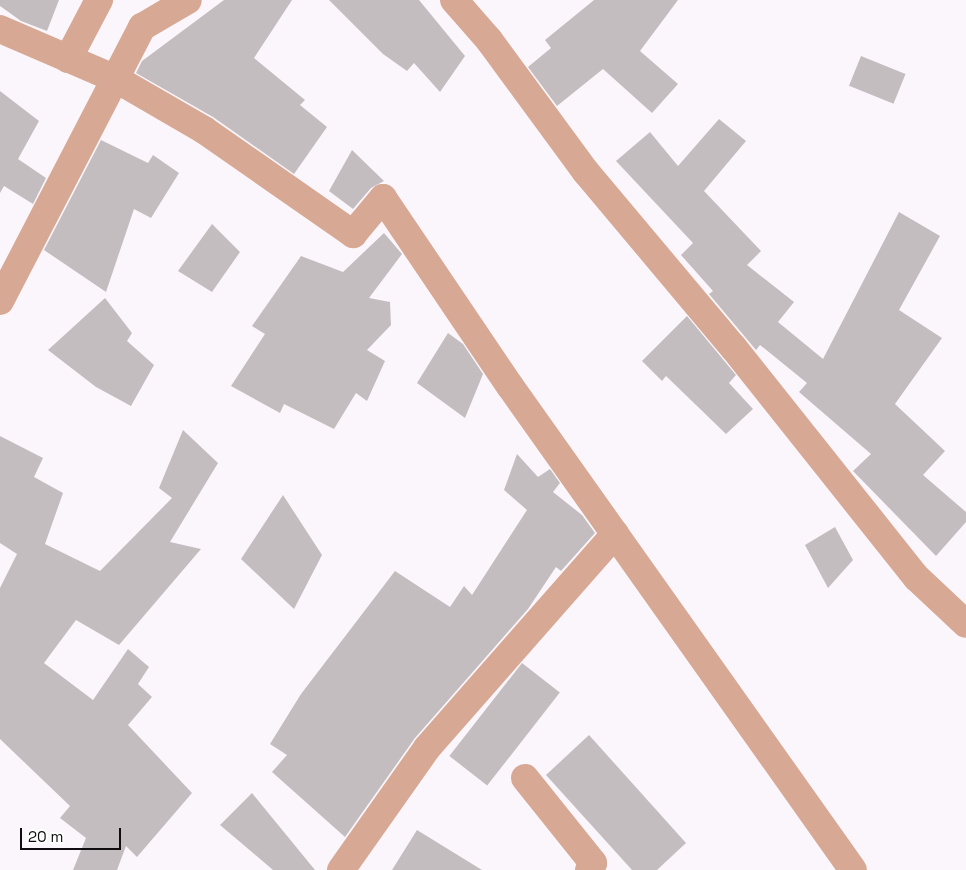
<!DOCTYPE html>
<style>
body{margin:0}
#map{position:relative;width:966px;height:870px;overflow:hidden;background:#fbf6fc;font-family:"Space Grotesk",sans-serif}
div>[style]{position:absolute}
.building>*{inset:0;background:#c4bdc0;transform-origin:0 0}
.street>*{height:28px;margin:-14px;padding:0 14px;transform-origin:14px;border-radius:14px;background:#d7a995}
span{translate:-50% -50%;white-space:nowrap;text-align:center;line-height:1.15;-webkit-text-stroke:5px #fff;paint-order:stroke}
.scale{position:absolute;left:20px;top:828px;width:101px;height:22px;box-sizing:border-box;border:2px solid #0f0d0f;border-top:0;padding-left:6px;font-size:15px;line-height:18px;white-space:nowrap;color:#0f0d0f;-webkit-text-stroke:4px #fff;paint-order:stroke}
</style>
<div id="map">
<div class="building">
<div style="clip-path:polygon(0 0,59px 0,47px 31px,21px 21px,0 6px)"></div>
<div style="clip-path:polygon(224px 0,292px 0,254px 58px,305px 100px,300px 105px,327px 127px,294px 174px,213px 117px,136px 73px,142px 61px)"></div>
<div style="clip-path:polygon(329px 0,419px 0,465px 56px,440px 92px,414px 63px,407px 71px,383px 54px)"></div>
<div style="clip-path:polygon(594px 0,678px 0,640px 51px,678px 84px,652px 113px,603px 69px,557px 106px,528px 67px,551px 48px,545px 40px)"></div>
<div style="left:861px;top:56px;width:48px;height:32px;rotate:22deg"></div>
<div style="clip-path:polygon(0 91px,39px 121px,18px 159px,46px 178px,33px 204px,4px 186px,0 193px)"></div>
<div style="clip-path:polygon(719px 119px,746px 141px,704px 191px,761px 251px,747px 265px,794px 302px,778px 322px,823px 359px,899px 212px,940px 236px,899px 310px,942px 338px,895px 404px,945px 451px,923px 475px,966px 512px,966px 522px,936px 556px,853px 471px,871px 454px,799px 392px,807px 383px,760px 345px,756px 350px,709px 294px,713px 291px,681px 255px,693px 243px,616px 161px,650px 132px,678px 166px)"></div>
<div style="clip-path:polygon(101px 140px,148px 163px,153px 155px,179px 173px,151px 218px,134px 209px,106px 292px,44px 250px)"></div>
<div style="clip-path:polygon(352px 150px,384px 181px,371px 188px,353px 209px,329px 191px)"></div>
<div style="clip-path:polygon(212px 224px,240px 252px,212px 292px,178px 271px)"></div>
<div style="clip-path:polygon(384px 233px,402px 254px,369px 298px,390px 302px,391px 325px,367px 350px,385px 361px,367px 401px,356px 393px,334px 429px,284px 404px,280px 413px,231px 386px,265px 334px,252px 326px,301px 256px,343px 272px)"></div>
<div style="clip-path:polygon(105px 298px,132px 333px,127px 341px,154px 365px,131px 406px,96px 387px,48px 350px)"></div>
<div style="clip-path:polygon(687px 316px,736px 375px,729px 383px,753px 409px,726px 434px,666px 376px,662px 381px,642px 361px)"></div>
<div style="clip-path:polygon(448px 333px,463px 344px,483px 374px,465px 418px,417px 383px)"></div>
<div style="clip-path:polygon(183px 430px,218px 463px,170px 542px,201px 549px,119px 645px,76px 620px,44px 663px,93px 700px,128px 649px,149px 667px,138px 684px,152px 697px,128px 725px,192px 793px,137px 857px,126px 846px,117px 870px,73px 870px,86px 838px,60px 818px,70px 806px,0 739px,0 588px,17px 554px,0 543px,0 436px,43px 458px,34px 477px,63px 493px,45px 544px,100px 571px,172px 498px,159px 488px)"></div>
<div style="clip-path:polygon(517px 454px,538px 477px,550px 469px,560px 483px,553px 492px,582px 515px,595px 533px,561px 571px,556px 567px,528px 609px,415px 738px,345px 837px,272px 772px,287px 755px,270px 744px,301px 694px,395px 571px,450px 607px,464px 586px,472px 595px,527px 510px,504px 490px)"></div>
<div style="clip-path:polygon(283px 495px,322px 555px,294px 609px,241px 559px)"></div>
<div style="clip-path:polygon(835px 527px,853px 560px,828px 588px,805px 545px)"></div>
<div style="left:522px;top:663px;width:48px;height:118px;rotate:38deg"></div>
<div style="clip-path:polygon(589px 735px,686px 843px,657px 870px,632px 870px,546px 775px)"></div>
<div style="clip-path:polygon(252px 793px,315px 870px,273px 870px,220px 825px)"></div>
<div style="clip-path:polygon(417px 830px,482px 870px,392px 870px)"></div>
</div>
<div class="street">
<div style="left:454px;top:0;width:53px;rotate:48.8deg"></div>
<div style="left:489px;top:40px;width:164px;rotate:53.7deg"></div>
<div style="left:586px;top:172px;width:229px;rotate:50deg"></div>
<div style="left:733px;top:347px;width:295px;rotate:51.5deg"></div>
<div style="left:917px;top:578px;width:67px;rotate:43.2deg"></div>
<div style="left:0;top:29px;width:126px;rotate:23.3deg"></div>
<div style="left:116px;top:79px;width:102px;rotate:30.1deg"></div>
<div style="left:204px;top:130px;width:182px;rotate:34.9deg"></div>
<div style="left:353px;top:234px;width:47px;rotate:-50.2deg"></div>
<div style="left:383px;top:198px;width:227px;rotate:56deg"></div>
<div style="left:510px;top:386px;width:593px;rotate:54.68deg"></div>
<div style="left:68px;top:59px;width:67px;rotate:-62.3deg"></div>
<div style="left:0;top:301px;width:309px;rotate:-62.6deg"></div>
<div style="left:142px;top:27px;width:53px;rotate:-30.4deg"></div>
<div style="left:525px;top:778px;width:109px;rotate:51.3deg"></div>
<div style="left:593px;top:863px;width:8px;rotate:120deg"></div>
<div style="left:341px;top:870px;width:149px;rotate:-54.8deg"></div>
<div style="left:427px;top:748px;width:285px;rotate:-48.7deg"></div>
</div>
<div class="scale">20 m</div>
</div>
